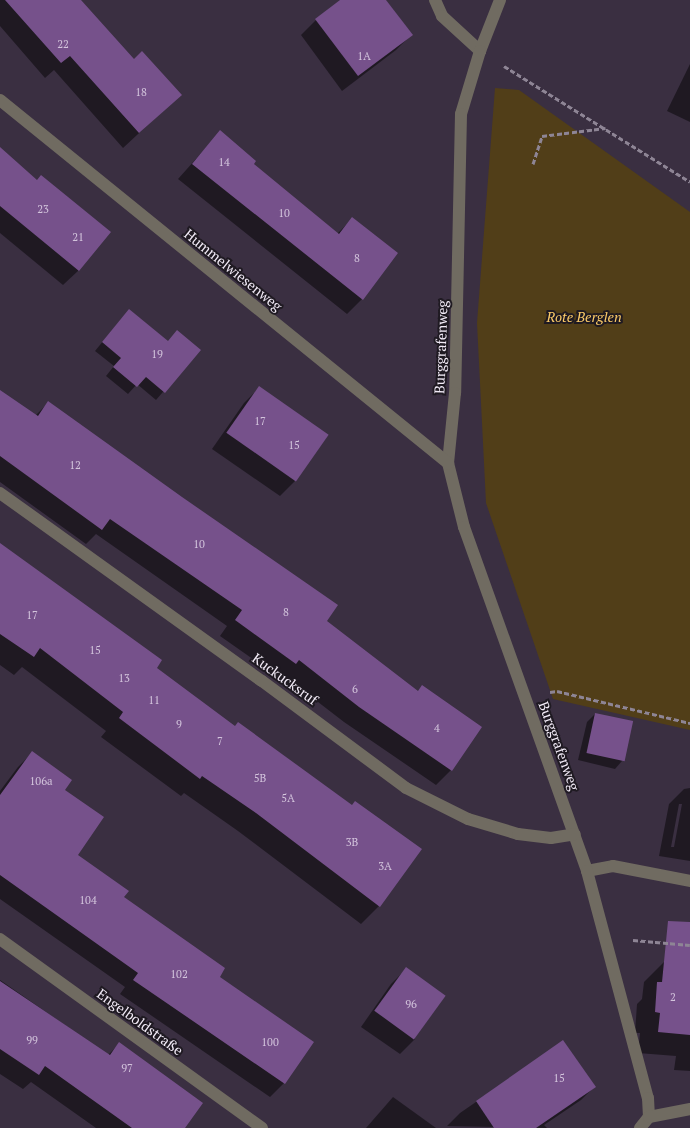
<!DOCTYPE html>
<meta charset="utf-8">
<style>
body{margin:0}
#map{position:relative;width:690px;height:1128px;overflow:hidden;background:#3a2f41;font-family:"PT Serif",serif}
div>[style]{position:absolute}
.green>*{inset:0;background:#513e18}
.shadow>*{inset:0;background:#0007}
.building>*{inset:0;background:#76518b;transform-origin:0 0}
.path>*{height:3px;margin-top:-1.5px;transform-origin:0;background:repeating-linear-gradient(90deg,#8e8595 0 5px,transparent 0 7.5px)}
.service>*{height:12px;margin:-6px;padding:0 6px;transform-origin:6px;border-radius:6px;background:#706b61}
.minor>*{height:12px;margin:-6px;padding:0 6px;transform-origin:6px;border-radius:6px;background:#706b61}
span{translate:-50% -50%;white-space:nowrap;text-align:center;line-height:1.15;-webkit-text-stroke:4px #1f1a22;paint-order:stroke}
.number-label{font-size:11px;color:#d3c4dc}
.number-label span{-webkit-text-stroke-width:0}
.street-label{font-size:14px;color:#f2ebf7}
.park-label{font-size:14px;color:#fccb68;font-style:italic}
</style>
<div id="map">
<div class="green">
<div style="clip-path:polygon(495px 88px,519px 90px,690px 212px,690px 730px,553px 699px,486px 503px,477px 323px)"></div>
</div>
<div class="shadow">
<div style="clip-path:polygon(0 0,80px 0,133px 61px,180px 95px,123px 148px,54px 70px,45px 78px,0 26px)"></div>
<div style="clip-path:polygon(342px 0,384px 0,411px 35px,396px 50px,342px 91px,301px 35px,316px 20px)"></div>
<div style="clip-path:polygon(690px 64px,690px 122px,667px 111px)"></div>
<div style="clip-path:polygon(220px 132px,252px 164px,337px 234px,352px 219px,396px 253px,362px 299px,347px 314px,178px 179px)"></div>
<div style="clip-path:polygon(0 149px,36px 182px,79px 270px,63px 285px,0 233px)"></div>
<div style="clip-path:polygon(122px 318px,167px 342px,199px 350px,156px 400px,137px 384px,128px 394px,106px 376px,114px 366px,95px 351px)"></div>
<div style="clip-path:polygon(259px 388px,295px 481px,280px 496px,212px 449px,244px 403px)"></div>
<div style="clip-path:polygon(0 391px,35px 416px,49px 402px,325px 621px,451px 770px,436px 785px,344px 722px,283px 675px,280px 678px,220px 636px,227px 626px,96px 534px,86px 544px,0 482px)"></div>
<div style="clip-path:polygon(0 544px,155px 668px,235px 728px,379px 906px,361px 924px,238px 831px,184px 793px,181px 796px,101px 737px,106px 731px,22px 667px,14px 675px,0 665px)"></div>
<div style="clip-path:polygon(595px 714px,622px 761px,615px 769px,578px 760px,587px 722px)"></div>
<div style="clip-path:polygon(32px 753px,64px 790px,76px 855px,122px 897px,218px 977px,312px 1042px,284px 1083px,270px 1097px,120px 994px,125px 987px,0 899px,0 791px,18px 767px)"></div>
<div style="clip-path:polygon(evenodd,690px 788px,690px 861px,659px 856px,669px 804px,684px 789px,690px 788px,679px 804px,682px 804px,674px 847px,671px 847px,679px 804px)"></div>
<div style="clip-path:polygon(665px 961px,690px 963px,690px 1071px,674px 1070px,676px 1056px,638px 1053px,640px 1033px,635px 1033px,637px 1004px,642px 999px,644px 982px)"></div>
<div style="clip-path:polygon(406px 969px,415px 1039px,400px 1054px,361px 1027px,391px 984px)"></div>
<div style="clip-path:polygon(0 980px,108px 1055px,119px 1044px,183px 1128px,96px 1128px,31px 1082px,23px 1089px,0 1074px)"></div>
<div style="clip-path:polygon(563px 1042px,594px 1087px,581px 1100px,544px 1125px,547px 1128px,447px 1126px,460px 1113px)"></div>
<div style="clip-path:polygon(393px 1097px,436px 1128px,366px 1128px)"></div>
</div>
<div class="building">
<div style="clip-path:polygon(5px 0,81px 0,134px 59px,142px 51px,182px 95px,139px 133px,70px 56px,61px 63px)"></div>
<div style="clip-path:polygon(340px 0,386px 0,413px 35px,358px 76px,315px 19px)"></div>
<div style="clip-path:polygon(220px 130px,256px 161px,254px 164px,339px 234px,352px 217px,398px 253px,363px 300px,192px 164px)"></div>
<div style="clip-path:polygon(0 147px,37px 180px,41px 175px,111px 232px,79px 271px,0 206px)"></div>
<div style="clip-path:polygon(129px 309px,168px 341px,177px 330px,201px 350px,165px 393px,146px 377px,137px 387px,113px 367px,121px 358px,102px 342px)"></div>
<div style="left:259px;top:386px;width:85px;height:57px;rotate:35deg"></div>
<div style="clip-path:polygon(0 390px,38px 416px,48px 401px,182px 497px,338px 605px,327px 621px,418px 691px,422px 685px,482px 727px,452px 771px,359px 707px,299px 660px,296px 664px,235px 620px,242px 610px,110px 519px,102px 530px,0 456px)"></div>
<div style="clip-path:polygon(0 543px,162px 660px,157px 668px,235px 726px,238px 722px,352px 805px,355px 801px,422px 849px,380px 907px,256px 813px,202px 776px,200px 779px,119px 718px,123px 712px,40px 648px,34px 657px,0 634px)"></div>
<div style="left:595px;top:713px;width:39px;height:41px;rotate:12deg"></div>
<div style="clip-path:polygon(32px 751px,72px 780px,65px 790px,104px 817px,78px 855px,129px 891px,124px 897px,225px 968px,220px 977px,314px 1042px,285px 1084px,133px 980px,138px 973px,0 875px,0 795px)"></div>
<div style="clip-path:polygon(668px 921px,690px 922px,690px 1035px,658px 1032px,660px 1013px,655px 1012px,657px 982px,662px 982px)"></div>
<div style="left:406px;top:967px;width:49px;height:54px;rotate:36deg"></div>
<div style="clip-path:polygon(0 981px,110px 1055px,119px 1042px,203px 1103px,185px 1128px,132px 1128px,45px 1066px,39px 1075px,0 1049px)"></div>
<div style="clip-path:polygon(563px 1040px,596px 1087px,536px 1128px,494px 1128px,476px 1101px)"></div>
</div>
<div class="path">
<div style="left:504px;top:66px;width:219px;rotate:31.9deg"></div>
<div style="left:533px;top:164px;width:29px;rotate:-72deg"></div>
<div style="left:542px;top:136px;width:64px;rotate:-7.1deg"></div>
<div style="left:550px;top:692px;width:7px;rotate:-8deg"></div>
<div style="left:557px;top:691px;width:137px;rotate:13.5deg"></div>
<div style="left:633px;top:940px;width:57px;rotate:5deg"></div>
</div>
<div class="service">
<div style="left:587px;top:871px;width:26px;rotate:-11deg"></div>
<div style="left:613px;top:866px;width:78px;rotate:11deg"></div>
</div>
<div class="minor">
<div style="left:435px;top:0;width:17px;rotate:66deg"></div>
<div style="left:442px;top:16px;width:52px;rotate:42.6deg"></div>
<div style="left:500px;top:0;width:55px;rotate:111.4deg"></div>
<div style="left:480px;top:51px;width:66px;rotate:106.8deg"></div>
<div style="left:461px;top:114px;width:279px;rotate:91.2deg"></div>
<div style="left:455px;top:393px;width:70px;rotate:95.7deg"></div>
<div style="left:448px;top:463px;width:66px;rotate:76deg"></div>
<div style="left:464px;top:527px;width:365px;rotate:70.3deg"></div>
<div style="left:587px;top:871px;width:235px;rotate:75deg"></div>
<div style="left:648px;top:1098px;width:19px;rotate:87deg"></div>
<div style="left:0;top:100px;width:577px;rotate:39.02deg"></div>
<div style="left:0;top:493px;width:322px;rotate:35.7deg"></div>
<div style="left:262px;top:681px;width:179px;rotate:36.6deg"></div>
<div style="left:406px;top:788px;width:69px;rotate:26.6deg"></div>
<div style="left:468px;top:819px;width:52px;rotate:16.7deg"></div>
<div style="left:518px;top:834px;width:33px;rotate:7deg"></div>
<div style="left:551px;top:838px;width:24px;rotate:-9deg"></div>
<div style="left:0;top:939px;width:323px;rotate:35.8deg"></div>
<div style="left:640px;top:1128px;width:14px;rotate:-51deg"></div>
<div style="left:649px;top:1117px;width:42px;rotate:-11deg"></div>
</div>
<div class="number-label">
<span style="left:63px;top:44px">22</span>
<span style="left:364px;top:56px">1A</span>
<span style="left:141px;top:92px">18</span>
<span style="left:224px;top:162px">14</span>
<span style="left:43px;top:209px">23</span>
<span style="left:284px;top:213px">10</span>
<span style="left:78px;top:237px">21</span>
<span style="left:357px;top:258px">8</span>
<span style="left:157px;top:354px">19</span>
<span style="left:260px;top:421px">17</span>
<span style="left:294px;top:445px">15</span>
<span style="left:75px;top:465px">12</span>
<span style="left:199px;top:544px">10</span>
<span style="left:286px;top:612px">8</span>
<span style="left:32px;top:615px">17</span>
<span style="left:95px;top:650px">15</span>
<span style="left:124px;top:678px">13</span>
<span style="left:355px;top:689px">6</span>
<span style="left:154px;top:700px">11</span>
<span style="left:179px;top:724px">9</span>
<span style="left:437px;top:728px">4</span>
<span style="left:220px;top:741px">7</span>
<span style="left:260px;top:778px">5B</span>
<span style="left:41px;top:781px">106a</span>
<span style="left:288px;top:798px">5A</span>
<span style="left:352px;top:842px">3B</span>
<span style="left:385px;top:866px">3A</span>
<span style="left:88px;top:900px">104</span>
<span style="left:179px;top:974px">102</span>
<span style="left:673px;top:997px">2</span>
<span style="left:411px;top:1004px">96</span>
<span style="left:32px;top:1040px">99</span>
<span style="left:270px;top:1042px">100</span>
<span style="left:127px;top:1068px">97</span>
<span style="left:559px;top:1078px">15</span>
</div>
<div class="street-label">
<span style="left:233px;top:270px;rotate:39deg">Hummelwiesenweg</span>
<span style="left:441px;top:347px;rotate:-88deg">Burggrafenweg</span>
<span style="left:285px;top:679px;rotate:36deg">Kuckucksruf</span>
<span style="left:559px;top:746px;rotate:70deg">Burggrafenweg</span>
<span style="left:140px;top:1022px;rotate:36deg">Engelboldstraße</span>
</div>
<div class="park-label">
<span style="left:584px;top:317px">Rote Berglen</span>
</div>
</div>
